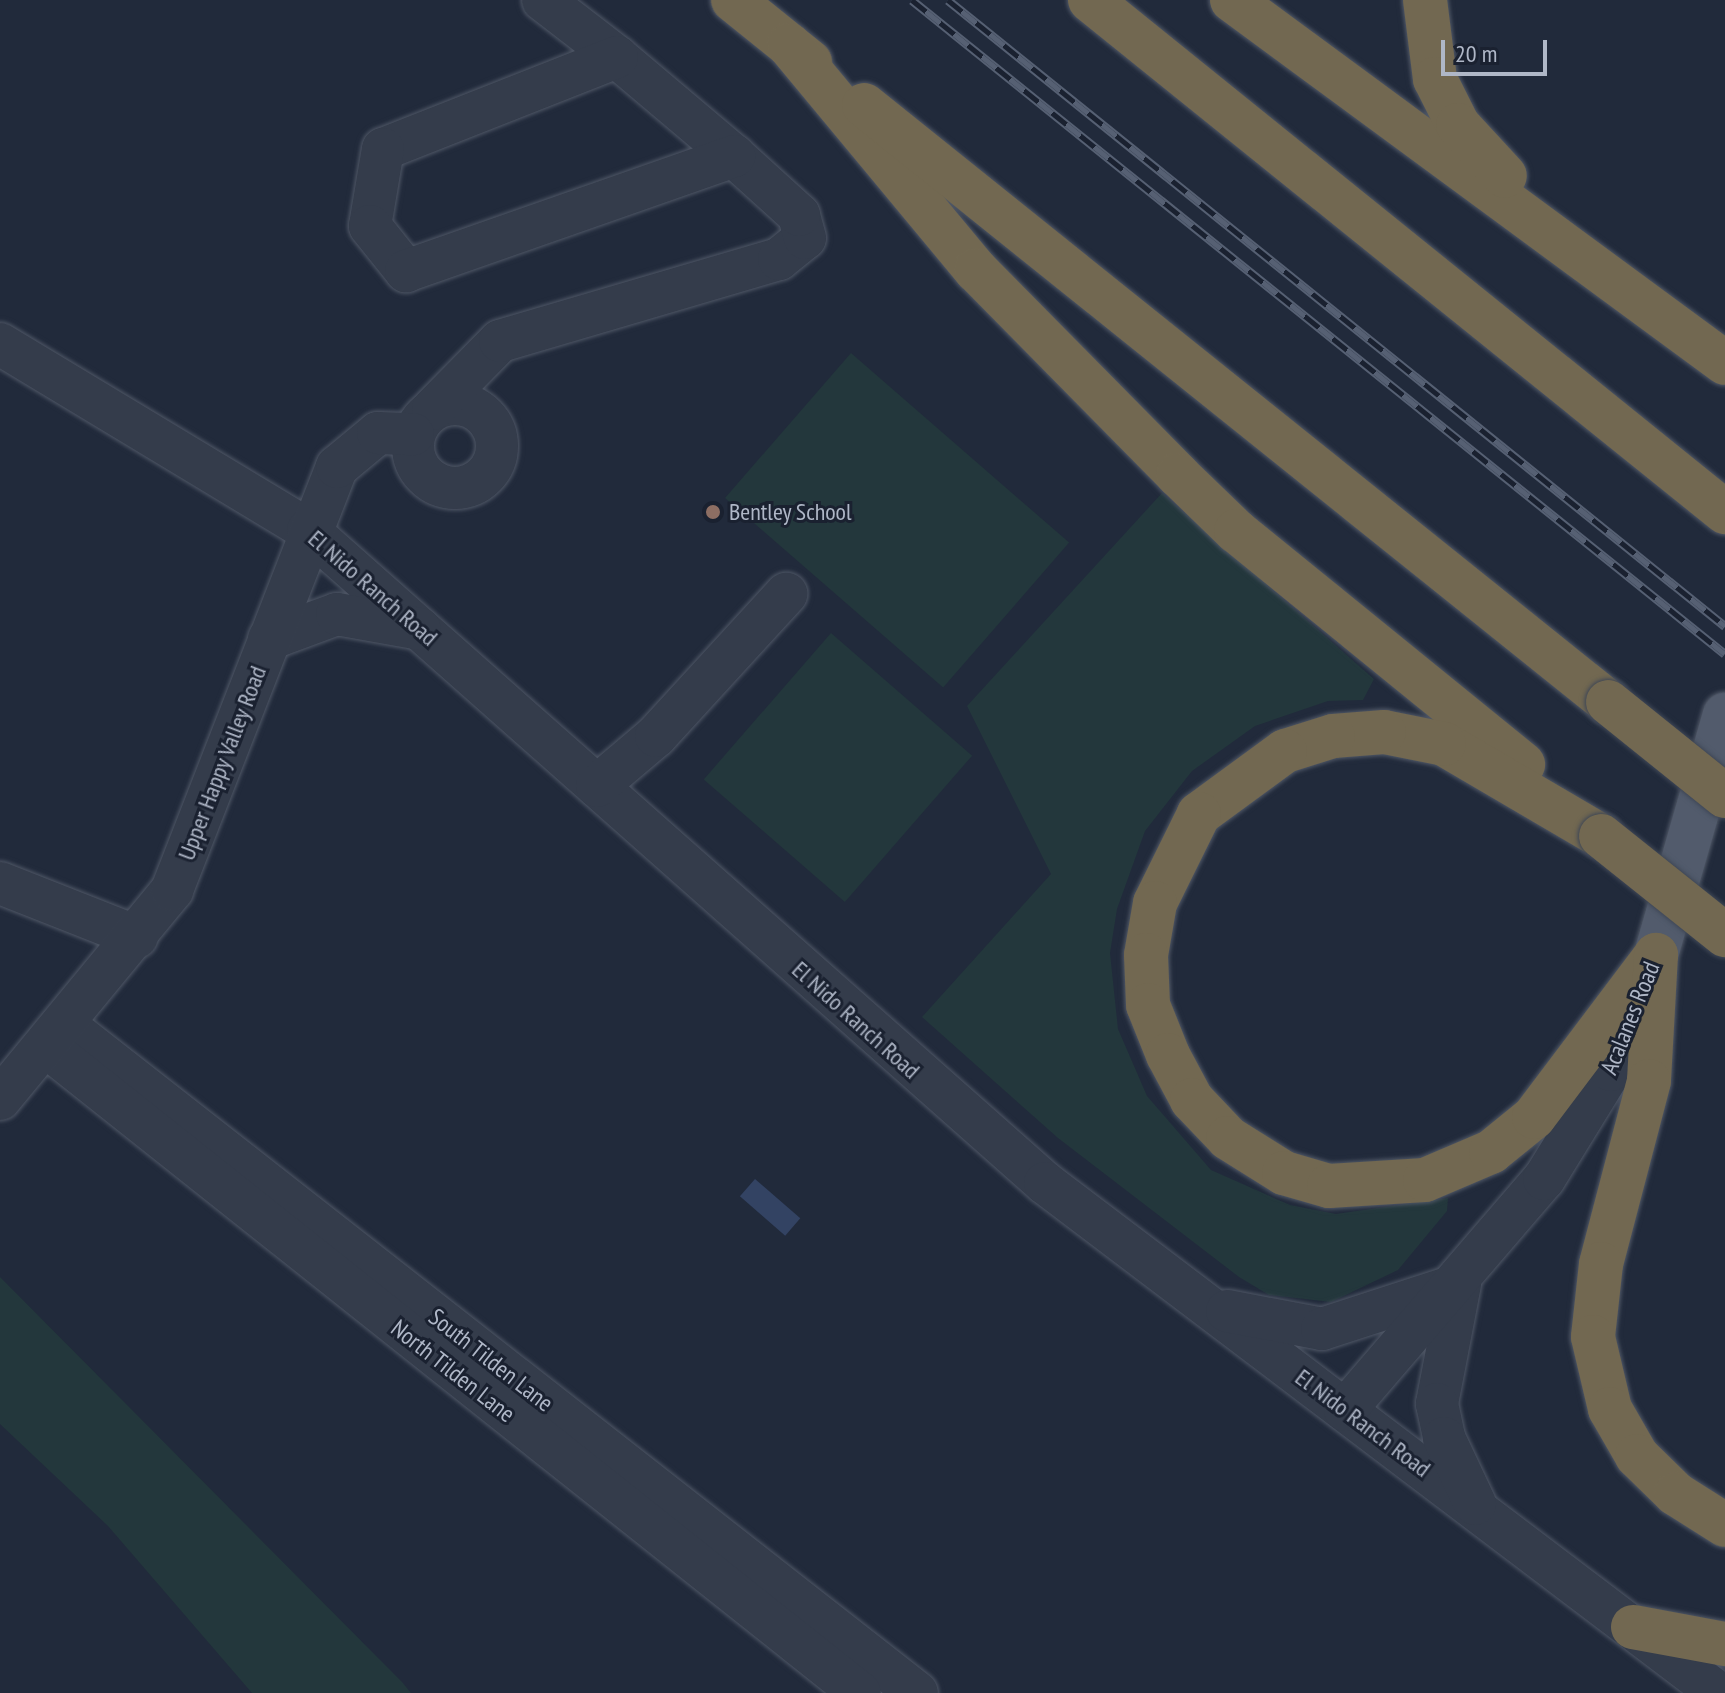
<!DOCTYPE html>
<style>
body{margin:0}
#map{position:relative;width:1725px;height:1693px;overflow:hidden;background:#212a3b;font-family:"PT Sans Narrow",sans-serif}
div>[style]{position:absolute}
.green>*{inset:0;background:#23373c;transform-origin:0 0}
.water>*{inset:0;background:#334363;transform-origin:0 0}
.roads{filter:drop-shadow(0 0 2px #4f5766) drop-shadow(0 0 2px #4f5766)}
.minor>*{height:42px;margin:-21px;padding:0 21px;transform-origin:21px;border-radius:21px;background:#343c4b}
.minor>.ring{margin:-21px;padding:0;box-sizing:content-box;background:none;border:42px solid #343c4b;border-radius:50%}
.major>*{height:44px;margin:-22px;padding:0 22px;transform-origin:22px;border-radius:22px;background:#525b6c}
.highway>*{height:44px;margin:-22px;padding:0 22px;transform-origin:22px;border-radius:22px;background:#726851}
.rail>*{height:9px;margin-top:-4.5px;transform-origin:0;background:repeating-linear-gradient(90deg,#1a2130 0 18px,#566073 0 36px);box-sizing:border-box;border-block:2px solid #566073}
.bridges{filter:drop-shadow(0 0 2px #3f4756) drop-shadow(0 0 2px #3f4756)}
.highway-bridge>*{height:44px;margin:-22px;padding:0 22px;transform-origin:22px;border-radius:22px;background:#726851}
.dots>*{width:22px;height:22px;translate:-50% -50%;box-sizing:border-box;border:4px solid #1a2130;border-radius:50%}
span{translate:-50% -50%;white-space:nowrap;text-align:center;line-height:1.15;-webkit-text-stroke:6px #1a2130;paint-order:stroke}
.poi-label{font-size:24px;color:#afb7c7}
.left{translate:0 -50%;text-align:left}
.street-label{font-size:24px;color:#afb7c7}
.scale{position:absolute;left:1441px;top:40px;width:106px;height:36px;box-sizing:border-box;border:4px solid #afb7c7;border-top:0;padding-left:10px;font-size:24px;line-height:28px;white-space:nowrap;color:#afb7c7;-webkit-text-stroke:6px #1a2130;paint-order:stroke}
</style>
<div id="map">
<div class="green">
<div style="left:851px;top:353px;width:289px;height:192px;rotate:41deg"></div>
<div style="clip-path:polygon(1162px 493px,1374px 679px,1363px 700px,1328px 701px,1255px 726px,1192px 771px,1145px 831px,1117px 909px,1110px 953px,1118px 1029px,1147px 1096px,1211px 1170px,1290px 1205px,1336px 1214px,1448px 1198px,1447px 1211px,1398px 1270px,1331px 1302px,1269px 1295px,1239px 1277px,1058px 1138px,922px 1017px,1051px 874px,967px 706px)"></div>
<div style="left:831px;top:633px;width:187px;height:194px;rotate:41deg"></div>
<div style="clip-path:polygon(0 1277px,402px 1682px,411px 1693px,252px 1693px,108px 1526px,0 1424px)"></div>
</div>
<div class="water">
<div style="left:755px;top:1179px;width:60px;height:23px;rotate:41deg"></div>
</div>
<div class="roads">
<div class="minor">
<div style="left:543px;top:0;width:93px;rotate:37.6deg"></div>
<div style="left:0;top:344px;width:360px;rotate:31.1deg"></div>
<div style="left:308px;top:530px;width:985px;rotate:41.54deg"></div>
<div style="left:1045px;top:1183px;width:844px;rotate:37.15deg"></div>
<div class="ring" style="left:413px;top:404px;width:42px;height:42px"></div>
<div style="left:433px;top:409px;width:95px;rotate:-45.4deg"></div>
<div style="left:500px;top:341px;width:291px;rotate:-16.4deg"></div>
<div style="left:779px;top:259px;width:33px;rotate:-39deg"></div>
<div style="left:805px;top:238px;width:24px;rotate:-105deg"></div>
<div style="left:799px;top:215px;width:88px;rotate:-137.8deg"></div>
<div style="left:734px;top:156px;width:153px;rotate:-139.8deg"></div>
<div style="left:617px;top:57px;width:251px;rotate:158.5deg"></div>
<div style="left:383px;top:149px;width:78px;rotate:99.6deg"></div>
<div style="left:370px;top:226px;width:58px;rotate:51.3deg"></div>
<div style="left:406px;top:271px;width:348px;rotate:-19.3deg"></div>
<div style="left:269px;top:639px;width:72px;rotate:-20.2deg"></div>
<div style="left:337px;top:614px;width:84px;rotate:10.2deg"></div>
<div style="left:597px;top:786px;width:77px;rotate:-40.3deg"></div>
<div style="left:656px;top:736px;width:193px;rotate:-47.5deg"></div>
<div style="left:0;top:883px;width:147px;rotate:21.5deg"></div>
<div style="left:66px;top:1026px;width:1081px;rotate:38.09deg"></div>
<div style="left:47px;top:1047px;width:1038px;rotate:38.47deg"></div>
<div style="left:0;top:1099px;width:271px;rotate:-50.5deg"></div>
<div style="left:172px;top:890px;width:454px;rotate:-68.7deg"></div>
<div style="left:337px;top:467px;width:53px;rotate:-39.7deg"></div>
<div style="left:378px;top:433px;width:35px;rotate:2deg"></div>
<div style="left:1460px;top:1284px;width:122px;rotate:100.9deg"></div>
<div style="left:1437px;top:1404px;width:35px;rotate:78deg"></div>
<div style="left:1444px;top:1438px;width:73px;rotate:64.8deg"></div>
<div style="left:1227px;top:1311px;width:97px;rotate:10.7deg"></div>
<div style="left:1322px;top:1329px;width:136px;rotate:-18deg"></div>
<div style="left:1345px;top:1410px;width:305px;rotate:-49.3deg"></div>
<div style="left:1544px;top:1179px;width:128px;rotate:-58.4deg"></div>
<div style="left:1611px;top:1070px;width:102px;rotate:-68.2deg"></div>
</div>
<div class="major">
<div style="left:1656px;top:955px;width:250px;rotate:-74deg"></div>
</div>
<div class="highway">
<div style="left:733px;top:0;width:99px;rotate:38.8deg"></div>
<div style="left:1090px;top:0;width:816px;rotate:38.88deg"></div>
<div style="left:1232px;top:0;width:612px;rotate:36.36deg"></div>
<div style="left:1425px;top:0;width:80px;rotate:82.8deg"></div>
<div style="left:1435px;top:79px;width:51px;rotate:63.4deg"></div>
<div style="left:1458px;top:125px;width:69px;rotate:47.3deg"></div>
<div style="left:789px;top:45px;width:293px;rotate:50.3deg"></div>
<div style="left:976px;top:270px;width:288px;rotate:45.4deg"></div>
<div style="left:1178px;top:475px;width:81px;rotate:44deg"></div>
<div style="left:1236px;top:531px;width:370px;rotate:39.1deg"></div>
<div style="left:864px;top:105px;width:954px;rotate:38.74deg"></div>
<div style="left:1601px;top:836px;width:182px;rotate:-149.6deg"></div>
<div style="left:1444px;top:744px;width:61px;rotate:-168.7deg"></div>
<div style="left:1384px;top:732px;width:51px;rotate:175.5deg"></div>
<div style="left:1333px;top:736px;width:50px;rotate:162.6deg"></div>
<div style="left:1285px;top:751px;width:107px;rotate:143.8deg"></div>
<div style="left:1199px;top:814px;width:99px;rotate:116.3deg"></div>
<div style="left:1155px;top:903px;width:53px;rotate:99.8deg"></div>
<div style="left:1146px;top:955px;width:50px;rotate:87.7deg"></div>
<div style="left:1148px;top:1005px;width:54px;rotate:68.2deg"></div>
<div style="left:1168px;top:1055px;width:51px;rotate:61.9deg"></div>
<div style="left:1192px;top:1100px;width:52px;rotate:46.5deg"></div>
<div style="left:1228px;top:1138px;width:66px;rotate:32deg"></div>
<div style="left:1284px;top:1173px;width:47px;rotate:16.1deg"></div>
<div style="left:1329px;top:1186px;width:96px;rotate:-3.6deg"></div>
<div style="left:1425px;top:1180px;width:72px;rotate:-23deg"></div>
<div style="left:1491px;top:1152px;width:55px;rotate:-39.1deg"></div>
<div style="left:1534px;top:1117px;width:203px;rotate:-53deg"></div>
<div style="left:1656px;top:955px;width:126px;rotate:93.2deg"></div>
<div style="left:1649px;top:1081px;width:189px;rotate:104.7deg"></div>
<div style="left:1601px;top:1264px;width:73px;rotate:96.3deg"></div>
<div style="left:1593px;top:1337px;width:74px;rotate:76.7deg"></div>
<div style="left:1610px;top:1409px;width:54px;rotate:60.1deg"></div>
<div style="left:1637px;top:1456px;width:54px;rotate:44.3deg"></div>
<div style="left:1676px;top:1494px;width:58px;rotate:32.3deg"></div>
<div style="left:1633px;top:1627px;width:94px;rotate:10.5deg"></div>
</div>
</div>
<div class="rail">
<div style="left:912px;top:0;width:1043px;rotate:38.81deg"></div>
<div style="left:948px;top:0;width:998px;rotate:38.86deg"></div>
</div>
<div class="bridges">
<div class="highway-bridge">
<div style="left:1608px;top:702px;width:150px;rotate:38.8deg"></div>
<div style="left:1601px;top:836px;width:159px;rotate:38.6deg"></div>
</div>
</div>
<div class="dots">
<div style="left:713px;top:512px;background:#8d6e63"></div>
</div>
<div class="poi-label">
<span class="left" style="left:729px;top:512px">Bentley School</span>
</div>
<div class="street-label">
<span style="left:373px;top:588px;rotate:41deg">El Nido Ranch Road</span>
<span style="left:222px;top:763px;rotate:-69deg">Upper Happy Valley Road</span>
<span style="left:1630px;top:1018px;rotate:-68deg">Acalanes Road</span>
<span style="left:856px;top:1020px;rotate:42deg">El Nido Ranch Road</span>
<span style="left:491px;top:1360px;rotate:38deg">South Tilden Lane</span>
<span style="left:453px;top:1371px;rotate:38deg">North Tilden Lane</span>
<span style="left:1363px;top:1423px;rotate:37deg">El Nido Ranch Road</span>
</div>
<div class="scale">20 m</div>
</div>
